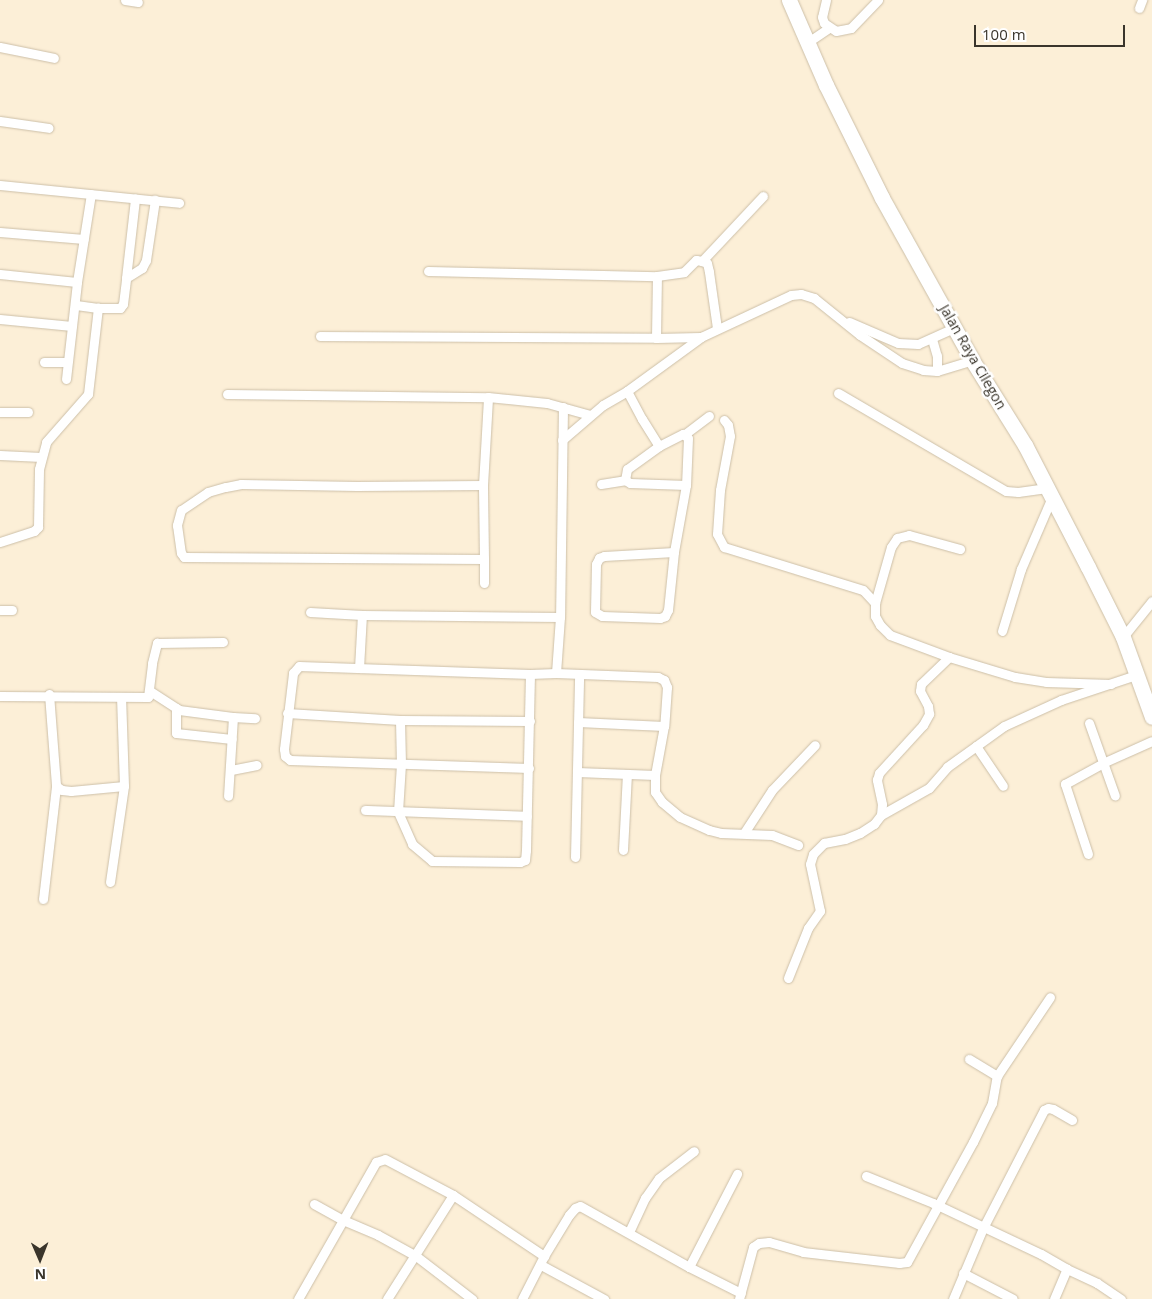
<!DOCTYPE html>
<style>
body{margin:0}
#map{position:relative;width:1152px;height:1299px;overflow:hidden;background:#fcefd7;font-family:"Open Sans",sans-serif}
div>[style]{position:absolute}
.roads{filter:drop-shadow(0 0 1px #ccbfa8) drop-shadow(0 0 1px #ccbfa8)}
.street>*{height:9px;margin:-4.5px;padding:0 4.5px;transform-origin:4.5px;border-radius:4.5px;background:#fff}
.highway>*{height:15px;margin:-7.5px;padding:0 7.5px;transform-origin:7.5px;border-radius:7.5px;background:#fff}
span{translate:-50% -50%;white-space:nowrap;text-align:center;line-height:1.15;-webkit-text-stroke:5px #fff;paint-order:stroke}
.street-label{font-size:14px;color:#3a352b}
.north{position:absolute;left:15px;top:1234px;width:50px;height:50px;-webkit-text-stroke:4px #fff;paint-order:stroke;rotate:179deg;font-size:14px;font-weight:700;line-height:20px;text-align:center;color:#3a352b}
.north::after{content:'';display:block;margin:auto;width:18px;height:22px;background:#3a352b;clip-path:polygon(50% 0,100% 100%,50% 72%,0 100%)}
.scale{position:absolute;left:974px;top:25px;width:151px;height:22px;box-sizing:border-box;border:2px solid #3a352b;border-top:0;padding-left:6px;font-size:15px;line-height:18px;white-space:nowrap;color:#3a352b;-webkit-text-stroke:4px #fff;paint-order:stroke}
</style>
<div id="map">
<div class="roads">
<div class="street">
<div style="left:125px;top:0;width:13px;rotate:9deg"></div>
<div style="left:826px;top:0;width:17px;rotate:103deg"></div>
<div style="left:822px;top:17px;width:6px;rotate:72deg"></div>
<div style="left:824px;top:23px;width:14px;rotate:34deg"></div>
<div style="left:836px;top:31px;width:15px;rotate:-11deg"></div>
<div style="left:851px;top:28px;width:39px;rotate:-46deg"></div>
<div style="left:1139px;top:8px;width:9px;rotate:-69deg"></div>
<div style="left:808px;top:42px;width:25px;rotate:-34deg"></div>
<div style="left:0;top:47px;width:55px;rotate:11.5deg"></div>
<div style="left:0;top:121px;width:49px;rotate:8.1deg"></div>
<div style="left:0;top:185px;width:180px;rotate:5.7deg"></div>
<div style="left:0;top:232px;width:84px;rotate:4.8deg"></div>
<div style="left:702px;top:261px;width:89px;rotate:-46.8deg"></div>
<div style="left:428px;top:271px;width:229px;rotate:1.3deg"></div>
<div style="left:657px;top:276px;width:27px;rotate:-8deg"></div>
<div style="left:684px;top:272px;width:17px;rotate:-45deg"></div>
<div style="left:696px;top:260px;width:6px;rotate:9deg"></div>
<div style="left:702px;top:261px;width:5px;rotate:22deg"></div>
<div style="left:707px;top:263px;width:9px;rotate:77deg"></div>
<div style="left:709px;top:272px;width:57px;rotate:81.9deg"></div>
<div style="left:0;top:274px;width:77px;rotate:5.9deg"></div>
<div style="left:126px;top:278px;width:80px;rotate:-83.5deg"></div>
<div style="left:76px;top:305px;width:22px;rotate:8deg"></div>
<div style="left:0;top:319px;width:72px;rotate:5.6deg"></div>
<div style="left:849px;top:322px;width:53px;rotate:23.2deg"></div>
<div style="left:898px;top:343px;width:20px;rotate:3deg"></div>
<div style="left:918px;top:344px;width:42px;rotate:-24.1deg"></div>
<div style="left:320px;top:336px;width:336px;rotate:0.3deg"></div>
<div style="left:656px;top:338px;width:62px;rotate:-89.1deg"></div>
<div style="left:656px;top:338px;width:45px;rotate:-1.3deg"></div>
<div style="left:932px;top:339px;width:18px;rotate:74deg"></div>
<div style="left:937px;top:356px;width:15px;rotate:90deg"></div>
<div style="left:44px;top:362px;width:22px"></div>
<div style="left:66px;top:379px;width:98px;rotate:-83.5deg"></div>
<div style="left:77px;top:282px;width:89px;rotate:-81deg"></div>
<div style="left:627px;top:391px;width:32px;rotate:62deg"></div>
<div style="left:642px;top:419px;width:32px;rotate:58deg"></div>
<div style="left:659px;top:446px;width:27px;rotate:-27deg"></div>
<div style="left:683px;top:434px;width:6px;rotate:39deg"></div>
<div style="left:688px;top:438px;width:47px;rotate:92.4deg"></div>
<div style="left:686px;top:485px;width:68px;rotate:100.2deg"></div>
<div style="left:674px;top:552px;width:58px;rotate:95.9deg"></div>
<div style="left:668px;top:610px;width:7px;rotate:117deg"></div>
<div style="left:665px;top:616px;width:5px;rotate:158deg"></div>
<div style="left:660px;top:618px;width:58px;rotate:-178deg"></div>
<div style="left:602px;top:616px;width:8px;rotate:-150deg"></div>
<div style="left:595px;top:612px;width:48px;rotate:-88.8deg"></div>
<div style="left:596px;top:564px;width:7px;rotate:-63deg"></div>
<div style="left:599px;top:558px;width:5px;rotate:-22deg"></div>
<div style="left:604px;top:556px;width:70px;rotate:-3.3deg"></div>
<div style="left:838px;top:393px;width:194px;rotate:30.3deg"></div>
<div style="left:1006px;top:491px;width:12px;rotate:5deg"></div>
<div style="left:1018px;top:492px;width:29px;rotate:-8deg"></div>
<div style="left:227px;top:394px;width:261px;rotate:0.7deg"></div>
<div style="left:488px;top:397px;width:59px;rotate:5.8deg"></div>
<div style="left:547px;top:403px;width:45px;rotate:15.6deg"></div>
<div style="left:563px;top:407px;width:210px;rotate:90.8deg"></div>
<div style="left:560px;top:617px;width:56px;rotate:94.1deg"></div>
<div style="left:556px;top:673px;width:102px;rotate:2.2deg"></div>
<div style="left:658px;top:677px;width:7px;rotate:27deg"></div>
<div style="left:664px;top:680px;width:8px;rotate:67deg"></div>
<div style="left:667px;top:687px;width:39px;rotate:94deg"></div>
<div style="left:664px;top:726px;width:50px;rotate:100.4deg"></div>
<div style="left:655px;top:775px;width:17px;rotate:90deg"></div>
<div style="left:655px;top:792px;width:12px;rotate:55deg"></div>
<div style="left:662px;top:802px;width:23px;rotate:40deg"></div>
<div style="left:680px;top:817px;width:32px;rotate:24deg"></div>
<div style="left:709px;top:830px;width:12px;rotate:14deg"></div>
<div style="left:721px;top:833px;width:51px;rotate:2.2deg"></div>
<div style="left:772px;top:835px;width:28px;rotate:21deg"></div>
<div style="left:0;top:412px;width:28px"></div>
<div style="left:724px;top:420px;width:6px;rotate:51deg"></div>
<div style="left:728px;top:425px;width:11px;rotate:80deg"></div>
<div style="left:730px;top:436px;width:55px;rotate:100.5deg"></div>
<div style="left:720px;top:490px;width:44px;rotate:93.9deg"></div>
<div style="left:717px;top:534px;width:15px;rotate:62deg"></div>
<div style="left:724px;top:547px;width:145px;rotate:17.2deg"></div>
<div style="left:863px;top:590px;width:18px;rotate:47deg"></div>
<div style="left:875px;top:603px;width:13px;rotate:90deg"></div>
<div style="left:875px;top:616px;width:10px;rotate:61deg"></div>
<div style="left:880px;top:625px;width:14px;rotate:45deg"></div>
<div style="left:890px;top:635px;width:63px;rotate:20.4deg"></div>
<div style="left:949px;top:657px;width:69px;rotate:16.9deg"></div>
<div style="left:1015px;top:677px;width:31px;rotate:9deg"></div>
<div style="left:1046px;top:682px;width:65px;rotate:1.8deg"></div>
<div style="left:685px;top:434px;width:30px;rotate:-37deg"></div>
<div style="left:562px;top:440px;width:54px;rotate:-40.5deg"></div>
<div style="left:603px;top:405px;width:28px;rotate:-30deg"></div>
<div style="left:627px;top:391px;width:92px;rotate:-36.1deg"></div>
<div style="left:701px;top:337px;width:99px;rotate:-25deg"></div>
<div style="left:791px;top:295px;width:10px;rotate:-6deg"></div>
<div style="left:801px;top:294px;width:14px;rotate:17deg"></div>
<div style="left:814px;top:298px;width:59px;rotate:38.8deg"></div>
<div style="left:860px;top:335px;width:50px;rotate:33.7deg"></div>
<div style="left:902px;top:363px;width:22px;rotate:18deg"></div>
<div style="left:923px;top:370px;width:14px;rotate:4deg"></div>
<div style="left:937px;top:371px;width:37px;rotate:-17deg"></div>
<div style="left:659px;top:446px;width:39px;rotate:144deg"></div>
<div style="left:627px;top:469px;width:11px;rotate:100deg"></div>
<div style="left:625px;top:480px;width:6px;rotate:31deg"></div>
<div style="left:630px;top:483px;width:56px;rotate:2deg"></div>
<div style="left:0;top:455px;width:41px;rotate:2.8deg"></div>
<div style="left:601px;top:484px;width:24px;rotate:-9deg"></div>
<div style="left:483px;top:485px;width:126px;rotate:179.5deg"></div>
<div style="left:357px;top:486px;width:116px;rotate:-179deg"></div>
<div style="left:241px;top:484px;width:16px;rotate:169deg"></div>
<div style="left:225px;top:487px;width:18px;rotate:164deg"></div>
<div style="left:208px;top:492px;width:32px;rotate:146deg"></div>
<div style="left:181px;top:510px;width:16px;rotate:105deg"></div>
<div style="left:177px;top:525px;width:28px;rotate:82deg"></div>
<div style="left:181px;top:553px;width:5px;rotate:53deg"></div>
<div style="left:184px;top:557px;width:300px;rotate:0.4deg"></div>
<div style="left:484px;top:559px;width:74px;rotate:-90.8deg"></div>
<div style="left:483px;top:485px;width:88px;rotate:-86.7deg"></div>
<div style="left:0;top:542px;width:36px;rotate:-18deg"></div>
<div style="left:34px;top:531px;width:6px;rotate:-45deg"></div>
<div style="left:38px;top:527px;width:58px;rotate:-89deg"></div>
<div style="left:39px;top:469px;width:28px;rotate:-75deg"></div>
<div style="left:46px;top:442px;width:64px;rotate:-48.8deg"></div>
<div style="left:88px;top:394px;width:87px;rotate:-83.4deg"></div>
<div style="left:98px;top:308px;width:22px"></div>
<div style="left:120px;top:308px;width:5px;rotate:-53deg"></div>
<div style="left:123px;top:304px;width:26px;rotate:-83deg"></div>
<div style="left:126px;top:278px;width:19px;rotate:-32deg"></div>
<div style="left:142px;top:268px;width:9px;rotate:-63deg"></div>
<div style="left:146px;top:260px;width:61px;rotate:-81.5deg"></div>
<div style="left:484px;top:559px;width:24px;rotate:90deg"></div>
<div style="left:875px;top:603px;width:58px;rotate:-74.1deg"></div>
<div style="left:891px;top:547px;width:11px;rotate:-56deg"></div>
<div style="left:897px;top:538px;width:12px;rotate:-14deg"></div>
<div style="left:909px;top:535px;width:53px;rotate:15.4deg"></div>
<div style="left:0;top:610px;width:12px"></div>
<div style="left:310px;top:612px;width:52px;rotate:3.3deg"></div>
<div style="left:362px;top:615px;width:198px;rotate:0.6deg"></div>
<div style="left:1002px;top:631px;width:65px;rotate:-73deg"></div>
<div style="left:1021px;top:569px;width:78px;rotate:-66.7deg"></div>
<div style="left:1123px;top:637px;width:46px;rotate:-51.1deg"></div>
<div style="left:359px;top:668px;width:53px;rotate:-86.8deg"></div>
<div style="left:150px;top:691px;width:35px;rotate:33deg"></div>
<div style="left:179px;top:710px;width:54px;rotate:7.4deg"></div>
<div style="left:233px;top:717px;width:79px;rotate:93.6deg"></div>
<div style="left:49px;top:694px;width:92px;rotate:85.6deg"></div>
<div style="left:56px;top:786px;width:7px;rotate:34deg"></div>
<div style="left:62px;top:790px;width:9px;rotate:6deg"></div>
<div style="left:71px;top:791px;width:53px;rotate:-5.4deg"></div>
<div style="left:0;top:696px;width:148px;rotate:0.4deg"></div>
<div style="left:148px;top:697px;width:34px;rotate:-83deg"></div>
<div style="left:152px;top:663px;width:21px;rotate:-76deg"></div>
<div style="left:157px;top:643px;width:66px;rotate:-0.9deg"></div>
<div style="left:176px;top:708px;width:25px;rotate:90deg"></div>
<div style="left:176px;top:733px;width:56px;rotate:6.1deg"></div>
<div style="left:287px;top:713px;width:113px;rotate:3.5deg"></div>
<div style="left:400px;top:720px;width:130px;rotate:0.4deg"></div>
<div style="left:233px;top:717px;width:22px;rotate:3deg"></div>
<div style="left:400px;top:720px;width:44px;rotate:88.7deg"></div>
<div style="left:401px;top:764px;width:48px;rotate:93.6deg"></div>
<div style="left:398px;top:812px;width:35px;rotate:66deg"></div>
<div style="left:412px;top:844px;width:26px;rotate:40deg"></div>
<div style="left:432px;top:861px;width:88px;rotate:0.7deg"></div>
<div style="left:520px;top:862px;width:5px;rotate:-22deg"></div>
<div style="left:525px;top:860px;width:10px;rotate:-84deg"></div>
<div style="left:526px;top:850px;width:176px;rotate:-88.7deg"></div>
<div style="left:578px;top:722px;width:86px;rotate:2.7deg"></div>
<div style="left:1089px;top:723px;width:77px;rotate:70.4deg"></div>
<div style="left:976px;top:746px;width:48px;rotate:56deg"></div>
<div style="left:529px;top:768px;width:239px;rotate:-178.1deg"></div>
<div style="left:290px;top:760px;width:6px;rotate:-141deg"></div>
<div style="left:285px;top:756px;width:7px;rotate:-98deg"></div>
<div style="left:284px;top:749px;width:77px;rotate:-83.2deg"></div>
<div style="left:293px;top:673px;width:9px;rotate:-49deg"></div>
<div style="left:299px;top:666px;width:231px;rotate:2deg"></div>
<div style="left:530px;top:674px;width:26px;rotate:-2deg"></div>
<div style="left:231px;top:770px;width:26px;rotate:-11deg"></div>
<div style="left:577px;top:772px;width:78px;rotate:2.2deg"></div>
<div style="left:365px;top:810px;width:162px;rotate:2.1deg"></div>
<div style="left:881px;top:815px;width:55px;rotate:-29.4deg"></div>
<div style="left:929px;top:788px;width:28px;rotate:-49deg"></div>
<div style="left:947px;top:767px;width:70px;rotate:-35.7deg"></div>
<div style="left:1004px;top:726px;width:63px;rotate:-24.5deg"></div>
<div style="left:1061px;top:700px;width:79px;rotate:-18.4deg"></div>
<div style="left:744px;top:833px;width:51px;rotate:-56.9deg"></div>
<div style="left:772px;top:790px;width:62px;rotate:-46.3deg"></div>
<div style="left:623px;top:850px;width:76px;rotate:-87deg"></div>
<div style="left:1088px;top:854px;width:74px;rotate:-108.2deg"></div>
<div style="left:1065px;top:784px;width:46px;rotate:-28.8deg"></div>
<div style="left:1105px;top:762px;width:51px;rotate:-24.1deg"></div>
<div style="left:575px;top:857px;width:183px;rotate:-88.7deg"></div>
<div style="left:110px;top:882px;width:97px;rotate:-81.7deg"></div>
<div style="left:124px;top:786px;width:89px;rotate:-91.9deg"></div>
<div style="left:43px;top:899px;width:114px;rotate:-83.4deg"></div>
<div style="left:788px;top:978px;width:54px;rotate:-68.2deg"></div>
<div style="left:808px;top:928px;width:21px;rotate:-55deg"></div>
<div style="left:820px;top:911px;width:48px;rotate:-102deg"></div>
<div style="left:810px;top:864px;width:10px;rotate:-73deg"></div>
<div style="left:813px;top:854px;width:16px;rotate:-45deg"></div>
<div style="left:824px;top:843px;width:21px;rotate:-11deg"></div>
<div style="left:845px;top:839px;width:16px;rotate:-22deg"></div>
<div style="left:860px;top:833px;width:17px;rotate:-33deg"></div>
<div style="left:874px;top:824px;width:11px;rotate:-52deg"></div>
<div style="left:881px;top:815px;width:11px;rotate:-85deg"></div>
<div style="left:882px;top:804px;width:25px;rotate:-102deg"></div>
<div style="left:877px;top:780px;width:7px;rotate:-74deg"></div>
<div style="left:879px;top:773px;width:65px;rotate:-47.5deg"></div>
<div style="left:923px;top:725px;width:13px;rotate:-61deg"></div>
<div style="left:929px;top:714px;width:8px;rotate:-97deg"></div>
<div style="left:928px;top:706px;width:17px;rotate:-118deg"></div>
<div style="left:920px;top:691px;width:7px;rotate:-82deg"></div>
<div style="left:921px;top:684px;width:39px;rotate:-44deg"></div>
<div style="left:969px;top:1059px;width:33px;rotate:31deg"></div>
<div style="left:866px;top:1176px;width:72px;rotate:21.9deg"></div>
<div style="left:933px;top:1203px;width:119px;rotate:25.3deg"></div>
<div style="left:1041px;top:1254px;width:30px;rotate:30deg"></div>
<div style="left:1067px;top:1269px;width:33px;rotate:25deg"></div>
<div style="left:1097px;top:1283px;width:29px;rotate:34deg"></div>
<div style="left:314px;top:1204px;width:33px;rotate:29deg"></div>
<div style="left:343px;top:1220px;width:67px;rotate:-60.4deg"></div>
<div style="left:376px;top:1162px;width:9px;rotate:-18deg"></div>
<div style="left:385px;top:1159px;width:77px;rotate:27.9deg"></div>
<div style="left:453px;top:1195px;width:110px;rotate:33.8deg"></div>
<div style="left:544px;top:1256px;width:48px;rotate:117.1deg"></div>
<div style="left:629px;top:1232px;width:38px;rotate:-65deg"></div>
<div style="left:645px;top:1198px;width:24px;rotate:-55deg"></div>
<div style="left:659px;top:1178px;width:44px;rotate:-37.6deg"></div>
<div style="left:544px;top:1256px;width:48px;rotate:-58.6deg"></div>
<div style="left:569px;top:1215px;width:9px;rotate:-49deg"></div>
<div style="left:575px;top:1208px;width:5px;rotate:-22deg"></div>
<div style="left:580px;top:1206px;width:125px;rotate:29.2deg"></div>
<div style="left:689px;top:1267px;width:58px;rotate:26.6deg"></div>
<div style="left:541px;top:1265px;width:72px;rotate:28.4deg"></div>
<div style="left:689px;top:1267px;width:105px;rotate:-62.7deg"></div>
<div style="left:963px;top:1273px;width:56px;rotate:27.5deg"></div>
<div style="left:298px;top:1299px;width:91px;rotate:-60.3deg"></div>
<div style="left:343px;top:1220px;width:38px;rotate:23deg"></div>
<div style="left:378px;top:1235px;width:43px;rotate:28.9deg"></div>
<div style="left:416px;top:1256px;width:71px;rotate:37.5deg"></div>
<div style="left:387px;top:1299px;width:123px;rotate:-57.6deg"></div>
<div style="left:739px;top:1299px;width:54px;rotate:-74.9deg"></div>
<div style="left:753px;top:1247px;width:7px;rotate:-34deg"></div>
<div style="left:759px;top:1243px;width:10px;rotate:-6deg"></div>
<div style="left:769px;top:1242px;width:35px;rotate:16deg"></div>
<div style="left:803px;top:1252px;width:97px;rotate:6.5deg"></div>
<div style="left:899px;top:1263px;width:8px;rotate:-7deg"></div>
<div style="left:907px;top:1262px;width:137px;rotate:-61.2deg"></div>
<div style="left:973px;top:1142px;width:43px;rotate:-64deg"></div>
<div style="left:992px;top:1103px;width:27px;rotate:-80deg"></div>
<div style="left:997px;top:1076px;width:95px;rotate:-56.1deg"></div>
<div style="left:953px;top:1299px;width:77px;rotate:-67.1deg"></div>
<div style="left:983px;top:1228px;width:133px;rotate:-62.7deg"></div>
<div style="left:1044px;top:1110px;width:4px;rotate:-27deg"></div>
<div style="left:1048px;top:1108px;width:5px;rotate:11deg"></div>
<div style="left:1053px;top:1109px;width:22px;rotate:30deg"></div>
<div style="left:1054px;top:1299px;width:33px;rotate:-67deg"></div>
</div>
<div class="highway">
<div style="left:789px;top:0;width:93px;rotate:66.5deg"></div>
<div style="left:826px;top:85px;width:126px;rotate:63.6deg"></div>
<div style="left:882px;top:198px;width:185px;rotate:60.9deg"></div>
<div style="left:972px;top:360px;width:100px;rotate:58.1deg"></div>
<div style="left:1025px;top:445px;width:137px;rotate:62.7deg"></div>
<div style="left:1088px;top:567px;width:78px;rotate:63.4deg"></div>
<div style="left:1123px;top:637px;width:85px;rotate:70.1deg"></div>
</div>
</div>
<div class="street-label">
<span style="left:973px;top:357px;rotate:60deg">Jalan Raya Cilegon</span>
</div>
<div class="north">N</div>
<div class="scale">100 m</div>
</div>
